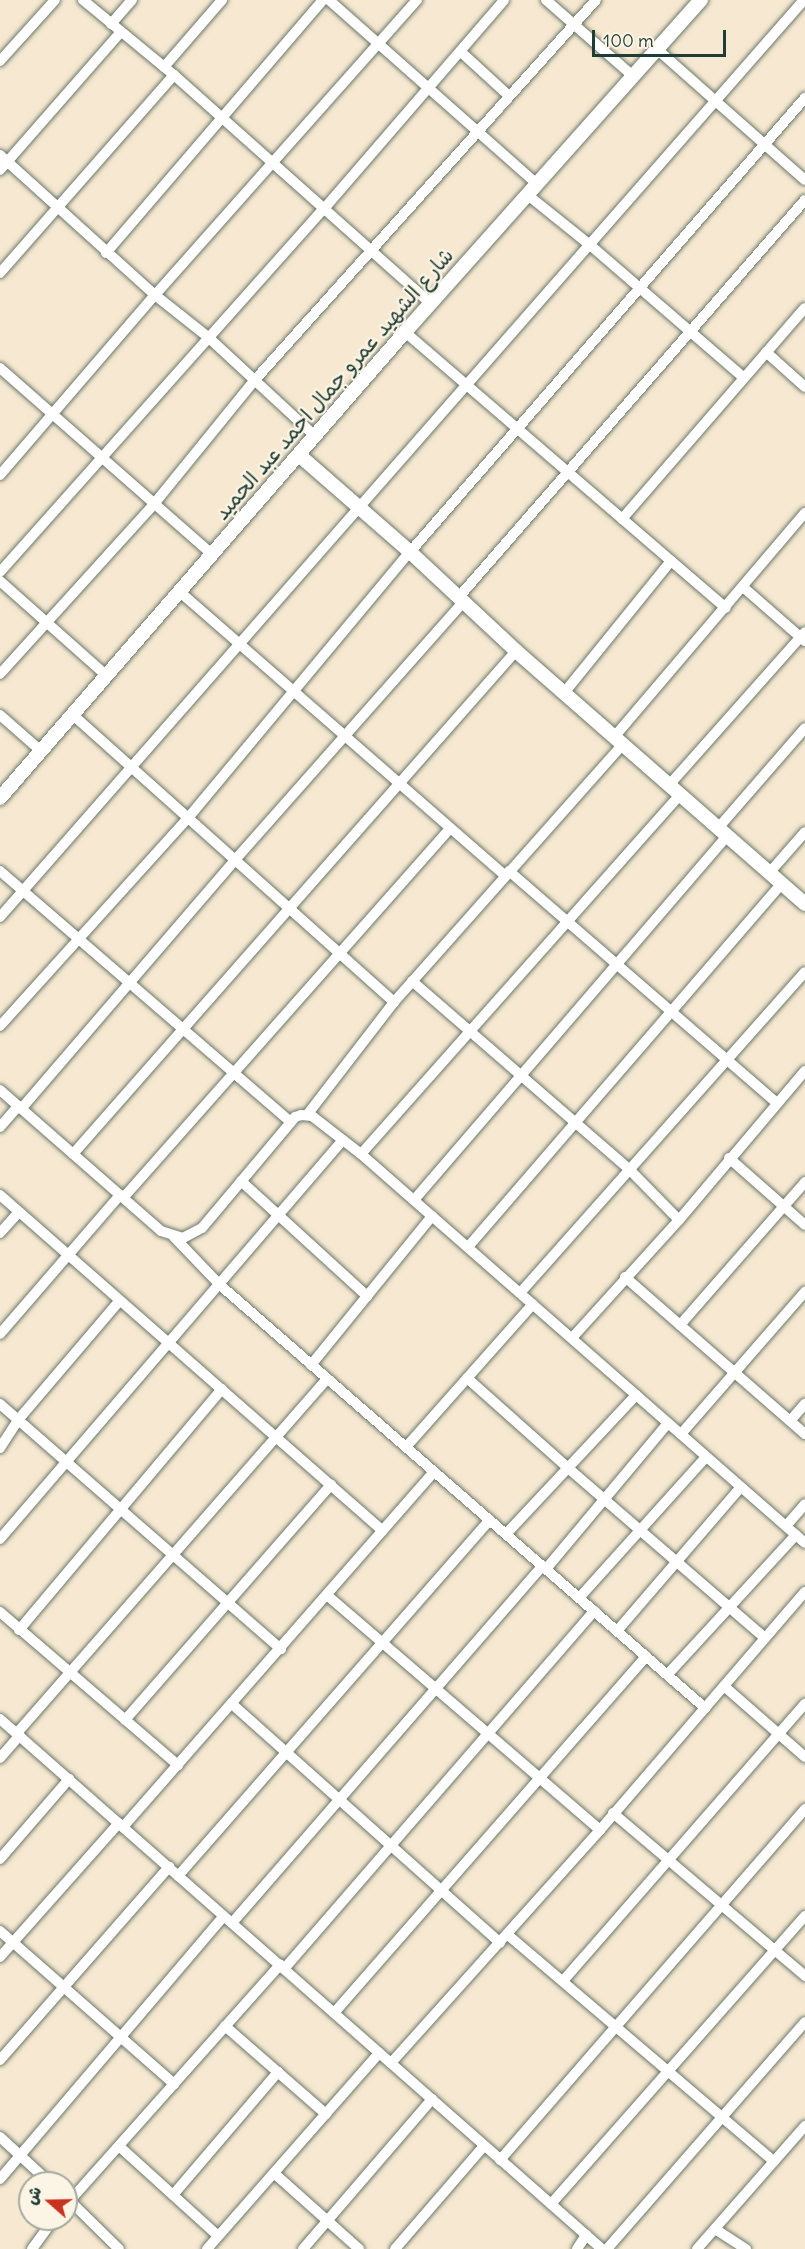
<!DOCTYPE html>
<meta charset="utf-8">
<style>
body{margin:0}
#map{position:relative;width:805px;height:2249px;overflow:hidden;background:#f7e9d1;font-family:Delius,"Playpen Sans Arabic",sans-serif}
div>[style]{position:absolute}
.roads{filter:drop-shadow(0 0 2px #6b796b) drop-shadow(0 0 2px #6b796b)}
.minor>*{height:10px;margin:-5px;padding:0 5px;transform-origin:5px;border-radius:5px;background:#fff}
.tertiary>*{height:14px;margin:-7px;padding:0 7px;transform-origin:7px;border-radius:7px;background:#fff}
span{translate:-50% -50%;white-space:nowrap;text-align:center;line-height:1.15;-webkit-text-stroke:4.5px #fcf5e5;paint-order:stroke}
.street-label{font-size:21px;color:#1f3d34}
.north{position:absolute;left:18px;top:2171px;width:60px;height:60px;box-sizing:border-box;background:#fcf5e5;border:2px solid #a4ab9e;border-radius:50%;rotate:290deg;font-size:16px;font-weight:700;line-height:24px;text-align:center;color:#1f3d34}
.north::after{content:'';display:block;margin:auto;width:21px;height:27px;background:#c8321e;clip-path:polygon(50% 0,100% 100%,50% 72%,0 100%)}
.scale{position:absolute;left:592px;top:30px;width:134px;height:27px;box-sizing:border-box;border:3px solid #1f3d34;border-top:0;padding-left:8px;font-size:18px;line-height:21px;white-space:nowrap;color:#1f3d34;-webkit-text-stroke:4px #fcf5e5;paint-order:stroke}
</style>
<div id="map">
<div class="roads">
<div class="minor">
<div style="left:83px;top:0;width:118px;rotate:39.5deg"></div>
<div style="left:174px;top:75px;width:344px;rotate:41.7deg"></div>
<div style="left:329px;top:0;width:279px;rotate:41.5deg"></div>
<div style="left:546px;top:0;width:117px;rotate:41.2deg"></div>
<div style="left:111px;top:24px;width:32px;rotate:-49deg"></div>
<div style="left:658px;top:50px;width:196px;rotate:41.5deg"></div>
<div style="left:461px;top:52px;width:65px;rotate:42.5deg"></div>
<div style="left:0;top:61px;width:82px;rotate:-48deg"></div>
<div style="left:164px;top:67px;width:89px;rotate:-49.1deg"></div>
<div style="left:0;top:155px;width:209px;rotate:42.1deg"></div>
<div style="left:155px;top:295px;width:68px;rotate:38.4deg"></div>
<div style="left:208px;top:337px;width:146px;rotate:42.8deg"></div>
<div style="left:0;top:170px;width:184px;rotate:-48.8deg"></div>
<div style="left:529px;top:196px;width:78px;rotate:38.8deg"></div>
<div style="left:590px;top:245px;width:203px;rotate:40.8deg"></div>
<div style="left:106px;top:253px;width:333px;rotate:-49.4deg"></div>
<div style="left:0;top:273px;width:264px;rotate:-48.7deg"></div>
<div style="left:405px;top:332px;width:423px;rotate:40.7deg"></div>
<div style="left:766px;top:352px;width:52px;rotate:41.9deg"></div>
<div style="left:0;top:368px;width:283px;rotate:41.3deg"></div>
<div style="left:0;top:475px;width:238px;rotate:-49.3deg"></div>
<div style="left:155px;top:295px;width:395px;rotate:-48.4deg"></div>
<div style="left:622px;top:519px;width:279px;rotate:-49.1deg"></div>
<div style="left:0;top:572px;width:485px;rotate:-48.3deg"></div>
<div style="left:323px;top:210px;width:277px;rotate:-49.2deg"></div>
<div style="left:0;top:581px;width:143px;rotate:41.6deg"></div>
<div style="left:743px;top:587px;width:82px;rotate:41.1deg"></div>
<div style="left:180px;top:592px;width:432px;rotate:41.1deg"></div>
<div style="left:458px;top:598px;width:528px;rotate:-48.92deg"></div>
<div style="left:0;top:674px;width:229px;rotate:-47.8deg"></div>
<div style="left:154px;top:504px;width:159px;rotate:-50.9deg"></div>
<div style="left:254px;top:381px;width:512px;rotate:-48.09deg"></div>
<div style="left:564px;top:693px;width:170px;rotate:-51deg"></div>
<div style="left:0;top:715px;width:55px;rotate:41.3deg"></div>
<div style="left:73px;top:715px;width:431px;rotate:41.8deg"></div>
<div style="left:615px;top:736px;width:293px;rotate:-49.6deg"></div>
<div style="left:670px;top:784px;width:203px;rotate:-48.4deg"></div>
<div style="left:719px;top:827px;width:131px;rotate:-49deg"></div>
<div style="left:0;top:871px;width:384px;rotate:40.8deg"></div>
<div style="left:509px;top:871px;width:354px;rotate:40.9deg"></div>
<div style="left:770px;top:872px;width:53px;rotate:-48.8deg"></div>
<div style="left:0;top:917px;width:1220px;rotate:-48.76deg"></div>
<div style="left:412px;top:981px;width:287px;rotate:40.9deg"></div>
<div style="left:629px;top:1169px;width:71px;rotate:45.6deg"></div>
<div style="left:0;top:1026px;width:280px;rotate:-47.9deg"></div>
<div style="left:188px;top:818px;width:346px;rotate:-50.2deg"></div>
<div style="left:410px;top:552px;width:602px;rotate:-48.98deg"></div>
<div style="left:0;top:1090px;width:214px;rotate:41.2deg"></div>
<div style="left:161px;top:1231px;width:23px;rotate:18deg"></div>
<div style="left:183px;top:1238px;width:21px;rotate:-28deg"></div>
<div style="left:202px;top:1228px;width:145px;rotate:-50deg"></div>
<div style="left:295px;top:1117px;width:6px;rotate:-18deg"></div>
<div style="left:301px;top:1115px;width:11px;rotate:5deg"></div>
<div style="left:312px;top:1116px;width:62px;rotate:37.8deg"></div>
<div style="left:361px;top:1154px;width:590px;rotate:41.22deg"></div>
<div style="left:21px;top:1109px;width:328px;rotate:-49.3deg"></div>
<div style="left:235px;top:860px;width:343px;rotate:-48.5deg"></div>
<div style="left:307px;top:1115px;width:143px;rotate:-52.4deg"></div>
<div style="left:394px;top:1002px;width:345px;rotate:-48.4deg"></div>
<div style="left:0;top:1127px;width:28px;rotate:-49deg"></div>
<div style="left:73px;top:1154px;width:670px;rotate:-48.63deg"></div>
<div style="left:361px;top:1154px;width:482px;rotate:-48.4deg"></div>
<div style="left:729px;top:1158px;width:101px;rotate:41.4deg"></div>
<div style="left:241px;top:1181px;width:171px;rotate:42.4deg"></div>
<div style="left:0;top:1195px;width:509px;rotate:41.26deg"></div>
<div style="left:124px;top:1197px;width:492px;rotate:-48.5deg"></div>
<div style="left:414px;top:1200px;width:481px;rotate:-49.3deg"></div>
<div style="left:0;top:1233px;width:28px;rotate:-48deg"></div>
<div style="left:174px;top:1237px;width:66px;rotate:46.2deg"></div>
<div style="left:220px;top:1285px;width:644px;rotate:41.09deg"></div>
<div style="left:468px;top:1247px;width:481px;rotate:-49.2deg"></div>
<div style="left:625px;top:1277px;width:239px;rotate:41.1deg"></div>
<div style="left:520px;top:1293px;width:429px;rotate:-48.4deg"></div>
<div style="left:680px;top:1325px;width:190px;rotate:-48.8deg"></div>
<div style="left:0;top:1334px;width:184px;rotate:-49.2deg"></div>
<div style="left:572px;top:1338px;width:159px;rotate:-47.8deg"></div>
<div style="left:679px;top:1220px;width:195px;rotate:-49.8deg"></div>
<div style="left:311px;top:1365px;width:192px;rotate:-50.9deg"></div>
<div style="left:467px;top:1378px;width:135px;rotate:41.7deg"></div>
<div style="left:568px;top:1468px;width:260px;rotate:40.8deg"></div>
<div style="left:0;top:1404px;width:373px;rotate:41.1deg"></div>
<div style="left:790px;top:1421px;width:23px;rotate:-49deg"></div>
<div style="left:681px;top:1434px;width:189px;rotate:-48.9deg"></div>
<div style="left:406px;top:1447px;width:191px;rotate:-48.4deg"></div>
<div style="left:0;top:1448px;width:33px;rotate:-57deg"></div>
<div style="left:18px;top:1420px;width:157px;rotate:-49.6deg"></div>
<div style="left:786px;top:1526px;width:29px;rotate:-49deg"></div>
<div style="left:507px;top:1533px;width:189px;rotate:-46.9deg"></div>
<div style="left:0;top:1539px;width:526px;rotate:-49.32deg"></div>
<div style="left:546px;top:1569px;width:190px;rotate:-50.1deg"></div>
<div style="left:328px;top:1596px;width:359px;rotate:40.7deg"></div>
<div style="left:579px;top:1598px;width:190px;rotate:-48deg"></div>
<div style="left:0;top:1612px;width:235px;rotate:40.7deg"></div>
<div style="left:19px;top:1630px;width:315px;rotate:-49.9deg"></div>
<div style="left:617px;top:1631px;width:190px;rotate:-49.3deg"></div>
<div style="left:668px;top:1674px;width:189px;rotate:-47.4deg"></div>
<div style="left:724px;top:1686px;width:108px;rotate:41.2deg"></div>
<div style="left:232px;top:1704px;width:359px;rotate:41.7deg"></div>
<div style="left:0;top:1719px;width:802px;rotate:41.36deg"></div>
<div style="left:125px;top:1720px;width:313px;rotate:-48.8deg"></div>
<div style="left:17px;top:1733px;width:471px;rotate:-48.8deg"></div>
<div style="left:0;top:1758px;width:30px;rotate:-49deg"></div>
<div style="left:613px;top:1813px;width:252px;rotate:40.3deg"></div>
<div style="left:123px;top:1827px;width:472px;rotate:-48.8deg"></div>
<div style="left:0;top:1859px;width:106px;rotate:-49.2deg"></div>
<div style="left:178px;top:1876px;width:473px;rotate:-48.8deg"></div>
<div style="left:232px;top:1923px;width:473px;rotate:-49deg"></div>
<div style="left:0;top:1931px;width:232px;rotate:41.3deg"></div>
<div style="left:508px;top:1935px;width:349px;rotate:40.4deg"></div>
<div style="left:0;top:1957px;width:179px;rotate:-48.4deg"></div>
<div style="left:284px;top:1969px;width:474px;rotate:-49.1deg"></div>
<div style="left:563px;top:1981px;width:368px;rotate:-48.9deg"></div>
<div style="left:334px;top:2013px;width:474px;rotate:-48.8deg"></div>
<div style="left:225px;top:2026px;width:134px;rotate:41.1deg"></div>
<div style="left:0;top:2060px;width:257px;rotate:-48.8deg"></div>
<div style="left:391px;top:2063px;width:313px;rotate:-48.1deg"></div>
<div style="left:600px;top:1830px;width:314px;rotate:-49.3deg"></div>
<div style="left:0;top:2137px;width:68px;rotate:42.6deg"></div>
<div style="left:120px;top:2147px;width:132px;rotate:42.2deg"></div>
<div style="left:500px;top:2160px;width:465px;rotate:-49deg"></div>
<div style="left:274px;top:2173px;width:114px;rotate:41.8deg"></div>
<div style="left:0;top:2179px;width:345px;rotate:-49.6deg"></div>
<div style="left:173px;top:2195px;width:162px;rotate:-49.5deg"></div>
<div style="left:66px;top:2197px;width:74px;rotate:44.5deg"></div>
<div style="left:551px;top:2204px;width:384px;rotate:-48.6deg"></div>
<div style="left:66px;top:2205px;width:322px;rotate:-48.3deg"></div>
<div style="left:715px;top:2229px;width:37px;rotate:33deg"></div>
<div style="left:32px;top:2249px;width:37px;rotate:-54deg"></div>
<div style="left:207px;top:2249px;width:261px;rotate:-48.7deg"></div>
<div style="left:303px;top:2249px;width:198px;rotate:-49.3deg"></div>
<div style="left:395px;top:2249px;width:136px;rotate:-49.2deg"></div>
<div style="left:577px;top:2249px;width:17px;rotate:-57deg"></div>
<div style="left:607px;top:2249px;width:301px;rotate:-48.9deg"></div>
<div style="left:697px;top:2249px;width:164px;rotate:-48.7deg"></div>
</div>
<div class="tertiary">
<div style="left:299px;top:455px;width:147px;rotate:41.1deg"></div>
<div style="left:410px;top:552px;width:145px;rotate:43deg"></div>
<div style="left:516px;top:651px;width:384px;rotate:41.2deg"></div>
<div style="left:0;top:798px;width:617px;rotate:-49.01deg"></div>
<div style="left:405px;top:332px;width:445px;rotate:-48.3deg"></div>
</div>
</div>
<div class="street-label">
<span style="left:334px;top:384px;rotate:-49deg">شارع الشهيد عمرو جمال احمد عبد الحميد</span>
</div>
<div class="north">ش</div>
<div class="scale">100 m</div>
</div>
